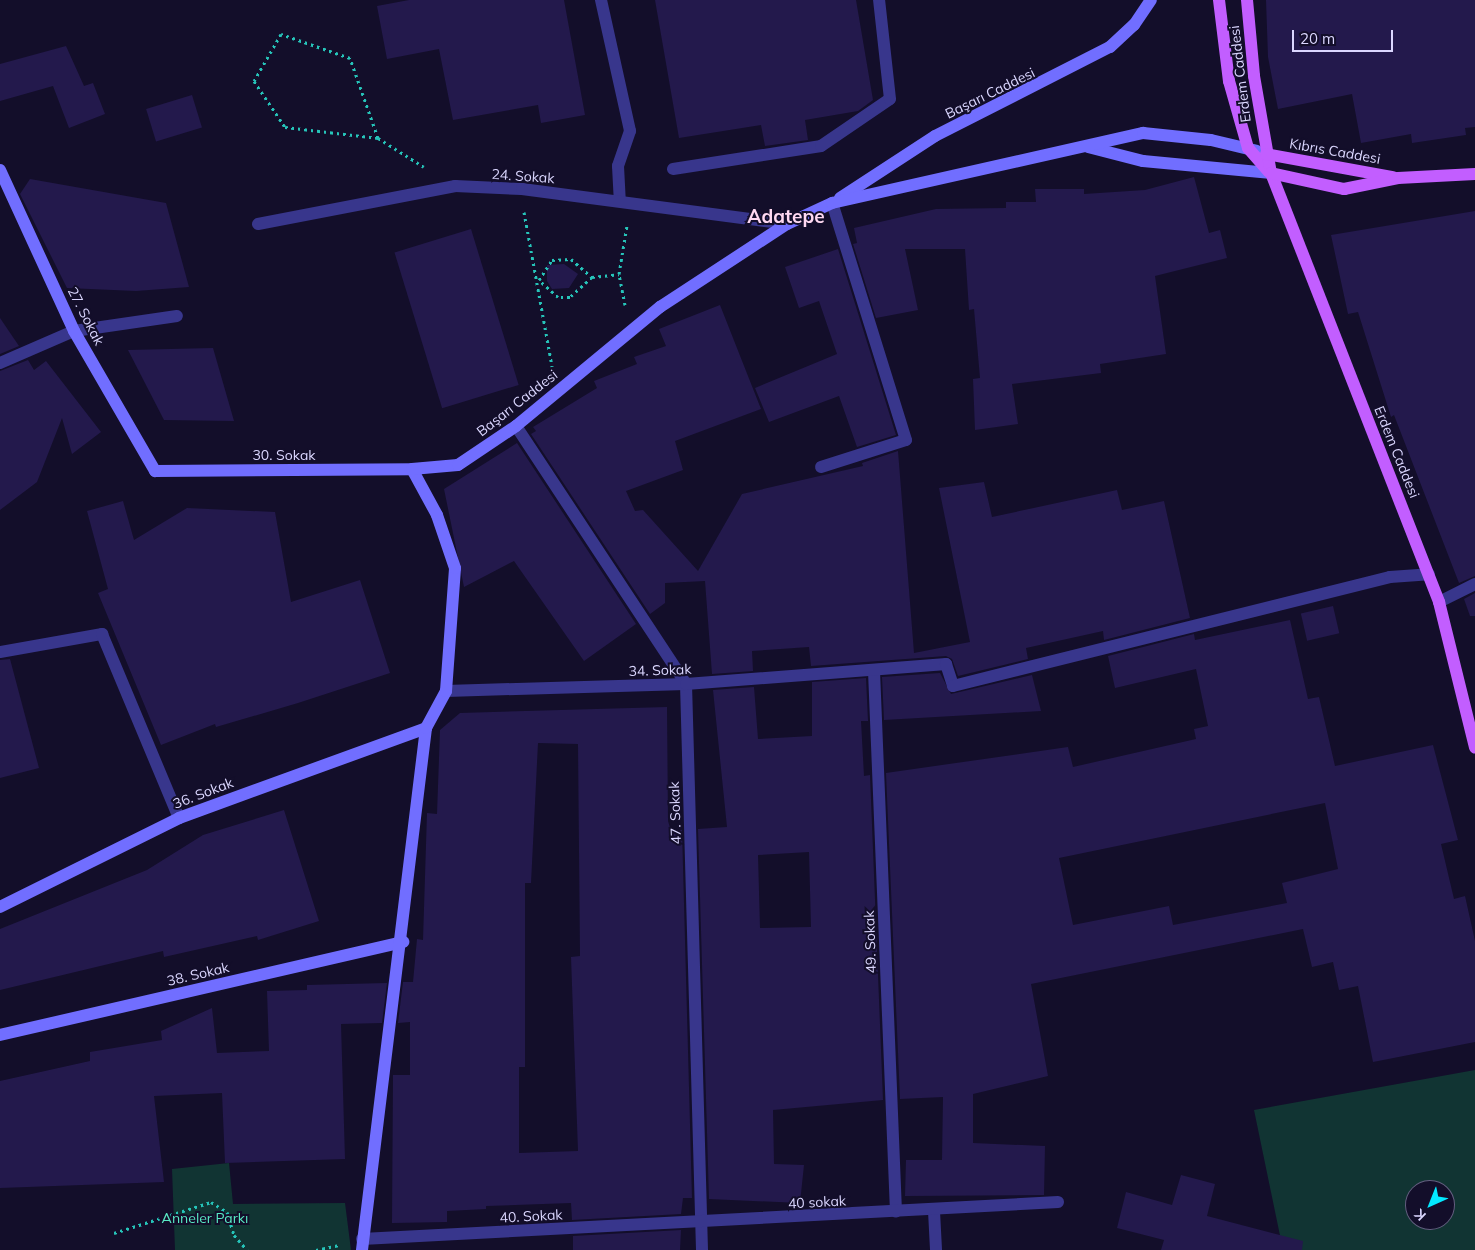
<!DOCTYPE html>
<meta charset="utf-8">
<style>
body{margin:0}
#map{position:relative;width:1475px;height:1250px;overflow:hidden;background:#130e2a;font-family:Mulish,sans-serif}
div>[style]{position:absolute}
.green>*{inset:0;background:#113433}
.building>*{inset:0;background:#23194c;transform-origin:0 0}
.path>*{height:3px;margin-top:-1.5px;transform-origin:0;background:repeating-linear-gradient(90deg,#26c4b9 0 2.5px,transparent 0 6.5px)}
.lane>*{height:12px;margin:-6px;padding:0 6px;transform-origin:6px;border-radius:6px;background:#38368c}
.street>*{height:12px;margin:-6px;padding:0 6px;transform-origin:6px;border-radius:6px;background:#38368c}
.secondary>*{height:12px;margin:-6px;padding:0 6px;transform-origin:6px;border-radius:6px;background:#716eff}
.primary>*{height:12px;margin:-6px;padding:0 6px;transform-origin:6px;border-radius:6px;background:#c25eff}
span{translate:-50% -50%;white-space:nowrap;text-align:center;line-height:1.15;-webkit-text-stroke:4px #130e2a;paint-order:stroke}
.street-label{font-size:14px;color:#dbd7ff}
.park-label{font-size:14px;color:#59e9c4}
.district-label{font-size:19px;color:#ffd9f2;font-weight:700}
.north{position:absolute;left:1405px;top:1180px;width:50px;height:50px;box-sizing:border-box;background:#130e2a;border:1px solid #635e7f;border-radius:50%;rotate:224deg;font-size:14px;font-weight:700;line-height:20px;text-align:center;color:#dbd7ff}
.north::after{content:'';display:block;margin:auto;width:18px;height:22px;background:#03e8ff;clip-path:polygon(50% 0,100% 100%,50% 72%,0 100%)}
.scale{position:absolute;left:1292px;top:30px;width:101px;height:22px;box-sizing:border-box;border:2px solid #dbd7ff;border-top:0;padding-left:6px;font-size:15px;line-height:18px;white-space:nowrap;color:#dbd7ff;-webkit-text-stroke:4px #130e2a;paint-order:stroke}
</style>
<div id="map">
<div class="green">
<div style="clip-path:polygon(evenodd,1475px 1070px,1475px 1250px,1283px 1250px,1254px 1110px,1475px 1070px,1415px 1190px,1445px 1190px,1445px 1220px,1415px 1220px,1415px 1190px)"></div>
<div style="clip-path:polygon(229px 1163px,233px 1204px,345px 1203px,351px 1250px,175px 1250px,172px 1169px)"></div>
</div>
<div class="building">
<div style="clip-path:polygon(409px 0,564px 0,585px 115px,541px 123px,538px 105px,453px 120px,439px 49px,387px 59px,377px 6px)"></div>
<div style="clip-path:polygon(655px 0,856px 0,873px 100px,858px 111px,805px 120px,808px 140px,765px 146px,761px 125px,679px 138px)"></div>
<div style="clip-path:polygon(1266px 0,1475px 0,1475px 127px,1465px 128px,1466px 135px,1412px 143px,1411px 134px,1361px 143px,1352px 94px,1278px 109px,1268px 57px)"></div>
<div style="clip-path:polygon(66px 46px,84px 86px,93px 83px,105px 114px,69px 128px,53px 86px,0 101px,0 64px)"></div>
<div style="left:192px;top:95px;width:34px;height:48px;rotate:73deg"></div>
<div style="clip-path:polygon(1194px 177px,1209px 233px,1220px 230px,1227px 258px,1155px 276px,1166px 354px,1100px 364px,1101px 373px,1012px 384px,1018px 424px,975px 430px,973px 379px,980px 378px,974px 309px,969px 310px,965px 249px,905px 249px,918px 310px,876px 318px,853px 244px,857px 243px,854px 228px,936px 209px,1006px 208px,1006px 202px,1036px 202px,1035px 189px,1084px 189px,1084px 194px,1145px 190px)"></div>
<div style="clip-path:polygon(30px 179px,166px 203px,189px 287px,136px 291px,67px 288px,20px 194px)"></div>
<div style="clip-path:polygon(1475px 211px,1475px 576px,1459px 583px,1394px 415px,1391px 417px,1358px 312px,1348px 314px,1331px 235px)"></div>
<div style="left:471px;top:229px;width:163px;height:80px;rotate:73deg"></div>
<div style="clip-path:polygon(838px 249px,896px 435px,857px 447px,839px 396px,769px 422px,755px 388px,837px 354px,819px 301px,799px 308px,785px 267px)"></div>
<div style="clip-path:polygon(564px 264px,578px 274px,569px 288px,552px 289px,547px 281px,547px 265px)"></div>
<div style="clip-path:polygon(720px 305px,761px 409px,675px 441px,683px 470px,626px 491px,635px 511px,643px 510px,698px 571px,742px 494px,863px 466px,862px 463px,898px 451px,914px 653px,970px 642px,939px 488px,984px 482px,992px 517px,1117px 490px,1122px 510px,1164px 501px,1190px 618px,1104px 640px,1103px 631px,1026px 648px,1028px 659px,958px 676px,952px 659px,946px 656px,811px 666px,809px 647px,752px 651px,753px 671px,712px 674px,705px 581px,665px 583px,665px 603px,650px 614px,531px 434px,536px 431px,533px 427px,597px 388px,594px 381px,637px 364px,634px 357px,666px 346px,659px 329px)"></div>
<div style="clip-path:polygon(0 318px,19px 346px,0 354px)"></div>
<div style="clip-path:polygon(213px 348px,234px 421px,164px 420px,128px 350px)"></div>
<div style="clip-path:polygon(28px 360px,34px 370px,46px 361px,101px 432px,72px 454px,62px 418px,37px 482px,0 510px,0 371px)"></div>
<div style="clip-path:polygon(517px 443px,636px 624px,584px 661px,514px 561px,464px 587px,444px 489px)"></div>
<div style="clip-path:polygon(123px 501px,134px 540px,187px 508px,275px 512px,291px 602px,360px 580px,390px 673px,298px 703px,216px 727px,215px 724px,161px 745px,98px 593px,108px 589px,87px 511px)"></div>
<div style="clip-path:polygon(1475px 593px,1475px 616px,1470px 616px,1464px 599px)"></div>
<div style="left:1333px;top:606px;width:28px;height:33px;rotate:77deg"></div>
<div style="clip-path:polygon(evenodd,1290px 620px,1308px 699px,1319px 697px,1335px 766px,1433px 745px,1458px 840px,1441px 844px,1454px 899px,1465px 896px,1475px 941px,1475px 1042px,1373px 1062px,1358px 986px,1339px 990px,1333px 962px,1312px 967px,1303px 929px,1031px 984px,1048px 1076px,973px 1094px,973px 1143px,1045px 1146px,1044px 1195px,905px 1196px,906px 1160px,942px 1160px,943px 1097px,900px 1099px,886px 773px,1068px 747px,1073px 767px,1196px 739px,1194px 729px,1208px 726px,1196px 669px,1115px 688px,1108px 656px,1194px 634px,1195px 640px,1290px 620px,1325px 803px,1338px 869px,1282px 883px,1287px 903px,1173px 925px,1169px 906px,1073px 925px,1059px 858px,1325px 803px)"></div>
<div style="clip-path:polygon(10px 659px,39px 768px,0 778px,0 660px)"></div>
<div style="clip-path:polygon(940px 673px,951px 694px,1032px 675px,1041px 711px,884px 720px,882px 677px)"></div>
<div style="clip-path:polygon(evenodd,866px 678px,868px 721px,861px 721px,864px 776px,870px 775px,883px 1100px,773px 1110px,774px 1164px,804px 1165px,800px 1203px,709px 1199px,698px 829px,727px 827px,713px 690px,754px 687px,758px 739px,812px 736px,812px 682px,866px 678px,809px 852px,811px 927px,760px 928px,758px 855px,809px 852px)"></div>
<div style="clip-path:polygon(evenodd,667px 707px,668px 821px,671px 831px,682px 830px,692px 1198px,683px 1198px,681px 1214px,572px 1220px,571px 1203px,486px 1206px,486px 1209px,447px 1211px,447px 1222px,392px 1223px,393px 1075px,410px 1075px,410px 1022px,398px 1023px,403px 982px,413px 982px,417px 939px,423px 940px,427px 813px,437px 814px,440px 730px,460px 713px,667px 707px,538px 743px,578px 744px,580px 956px,571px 957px,578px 1151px,519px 1153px,519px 1067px,525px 1067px,525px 883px,531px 883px,538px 743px)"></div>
<div style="clip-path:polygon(284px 810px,319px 921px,258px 940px,257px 936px,164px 957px,163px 951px,0 990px,0 929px,147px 870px,203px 835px)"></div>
<div style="clip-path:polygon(387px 983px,382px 1023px,341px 1024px,345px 1159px,225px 1163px,222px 1093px,154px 1096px,164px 1182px,0 1188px,0 1081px,90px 1061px,90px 1052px,162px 1040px,161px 1031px,212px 1008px,217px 1053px,269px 1051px,267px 991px,307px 990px,307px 985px)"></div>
<div style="clip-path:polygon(1181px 1175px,1215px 1184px,1207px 1216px,1303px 1241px,1302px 1250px,1161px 1250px,1164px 1240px,1117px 1228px,1126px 1192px,1172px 1205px)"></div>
<div style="clip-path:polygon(681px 1230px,680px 1250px,573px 1250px,573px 1236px)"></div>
</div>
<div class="path">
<div style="left:378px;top:138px;width:85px;rotate:-109.3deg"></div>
<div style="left:350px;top:58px;width:73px;rotate:-160.8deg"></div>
<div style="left:281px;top:34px;width:54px;rotate:119.9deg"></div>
<div style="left:254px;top:81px;width:55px;rotate:56deg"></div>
<div style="left:285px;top:127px;width:94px;rotate:6.7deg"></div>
<div style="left:378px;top:138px;width:54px;rotate:32.2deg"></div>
<div style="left:524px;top:212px;width:157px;rotate:79.7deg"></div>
<div style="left:592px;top:277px;width:30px;rotate:138deg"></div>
<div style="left:570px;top:297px;width:12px;rotate:180deg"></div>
<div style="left:558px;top:297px;width:25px;rotate:-138deg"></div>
<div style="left:539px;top:280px;width:24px;rotate:-57deg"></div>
<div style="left:552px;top:260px;width:19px;rotate:-3deg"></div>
<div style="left:571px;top:259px;width:28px;rotate:41deg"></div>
<div style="left:592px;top:277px;width:27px;rotate:-6deg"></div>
<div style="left:625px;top:305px;width:32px;rotate:-101deg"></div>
<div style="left:619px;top:274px;width:50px;rotate:-80.7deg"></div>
<div style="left:114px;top:1233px;width:102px;rotate:-17.7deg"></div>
<div style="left:211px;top:1202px;width:19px;rotate:32deg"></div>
<div style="left:227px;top:1212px;width:24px;rotate:73deg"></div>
<div style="left:234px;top:1235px;width:20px;rotate:49deg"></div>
<div style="left:316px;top:1250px;width:25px;rotate:-12deg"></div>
</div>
<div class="lane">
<div style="left:74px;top:331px;width:104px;rotate:-8.3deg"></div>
</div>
<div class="street">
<div style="left:601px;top:0;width:134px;rotate:77.5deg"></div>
<div style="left:630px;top:131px;width:37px;rotate:109deg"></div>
<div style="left:618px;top:166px;width:35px;rotate:87deg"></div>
<div style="left:673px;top:169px;width:150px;rotate:-8.8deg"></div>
<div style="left:821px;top:146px;width:83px;rotate:-34.3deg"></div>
<div style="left:890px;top:99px;width:100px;rotate:-96.3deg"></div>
<div style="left:258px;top:224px;width:201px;rotate:-10.9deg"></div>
<div style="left:455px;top:186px;width:67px;rotate:2.6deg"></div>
<div style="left:522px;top:189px;width:267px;rotate:7.5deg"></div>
<div style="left:0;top:363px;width:81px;rotate:-23.4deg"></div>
<div style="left:516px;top:426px;width:309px;rotate:56.6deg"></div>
<div style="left:686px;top:684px;width:566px;rotate:88.38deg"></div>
<div style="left:821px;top:467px;width:89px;rotate:-17.6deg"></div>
<div style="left:906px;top:440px;width:248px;rotate:-107.3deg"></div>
<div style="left:1439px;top:602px;width:40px;rotate:-26.6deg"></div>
<div style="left:0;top:652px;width:104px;rotate:-10deg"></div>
<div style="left:102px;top:634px;width:199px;rotate:67.3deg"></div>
<div style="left:874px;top:671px;width:541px;rotate:87.67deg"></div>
<div style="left:446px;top:691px;width:240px;rotate:-1.7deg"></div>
<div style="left:686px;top:684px;width:261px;rotate:-4.4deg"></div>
<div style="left:946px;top:664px;width:23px;rotate:72deg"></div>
<div style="left:953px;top:686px;width:450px;rotate:-14deg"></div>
<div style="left:1390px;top:577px;width:39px;rotate:-4deg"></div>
<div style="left:934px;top:1211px;width:39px;rotate:87deg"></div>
<div style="left:362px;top:1239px;width:697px;rotate:-3.04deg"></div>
</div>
<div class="secondary">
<div style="left:1088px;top:147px;width:57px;rotate:14.3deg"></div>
<div style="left:1143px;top:161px;width:129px;rotate:5.4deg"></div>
<div style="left:0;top:170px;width:177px;rotate:65.3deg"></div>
<div style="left:74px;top:331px;width:162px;rotate:59.9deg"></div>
<div style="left:155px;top:471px;width:257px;rotate:-0.4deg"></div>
<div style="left:840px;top:198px;width:113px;rotate:-33.1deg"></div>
<div style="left:935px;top:136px;width:196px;rotate:-27deg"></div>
<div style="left:1110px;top:47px;width:33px;rotate:-43deg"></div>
<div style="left:1134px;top:25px;width:30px;rotate:-56deg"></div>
<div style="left:0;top:907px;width:200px;rotate:-26.4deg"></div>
<div style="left:179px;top:818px;width:263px;rotate:-20deg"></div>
<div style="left:0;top:1035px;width:414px;rotate:-13deg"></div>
<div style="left:362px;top:1250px;width:526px;rotate:-83.01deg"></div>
<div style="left:426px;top:728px;width:42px;rotate:-61.6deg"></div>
<div style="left:446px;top:691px;width:123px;rotate:-85.8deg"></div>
<div style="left:455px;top:568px;width:56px;rotate:-108.8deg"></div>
<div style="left:437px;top:515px;width:52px;rotate:-118.5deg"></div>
<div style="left:412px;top:469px;width:46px;rotate:-5deg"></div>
<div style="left:458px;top:465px;width:70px;rotate:-33.9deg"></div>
<div style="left:516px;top:426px;width:187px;rotate:-39.6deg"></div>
<div style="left:660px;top:307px;width:152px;rotate:-33.2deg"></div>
<div style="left:787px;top:224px;width:50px;rotate:-25deg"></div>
<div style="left:832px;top:203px;width:319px;rotate:-12.7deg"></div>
<div style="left:1143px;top:133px;width:68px;rotate:5.9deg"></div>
<div style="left:1211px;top:140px;width:47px;rotate:13.4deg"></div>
</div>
<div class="primary">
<div style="left:1219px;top:0;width:82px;rotate:83deg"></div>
<div style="left:1229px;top:81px;width:70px;rotate:74.2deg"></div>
<div style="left:1248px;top:148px;width:32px;rotate:49deg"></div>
<div style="left:1247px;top:0;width:76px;rotate:84.7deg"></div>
<div style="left:1254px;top:76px;width:98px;rotate:80.1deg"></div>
<div style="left:1271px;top:173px;width:461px;rotate:68.6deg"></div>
<div style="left:1439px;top:602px;width:150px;rotate:76.1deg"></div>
<div style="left:1266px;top:154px;width:129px;rotate:10.3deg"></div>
<div style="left:1271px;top:173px;width:75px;rotate:12.4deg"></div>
<div style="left:1344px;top:189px;width:55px;rotate:-11.5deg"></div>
<div style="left:1398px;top:178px;width:77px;rotate:-3deg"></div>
</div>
<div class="street-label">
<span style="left:1240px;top:74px;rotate:-97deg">Erdem Caddesi</span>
<span style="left:990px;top:93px;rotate:-26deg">Başarı Caddesi</span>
<span style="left:1335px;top:151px;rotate:10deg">Kıbrıs Caddesi</span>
<span style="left:523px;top:176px;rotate:4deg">24. Sokak</span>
<span style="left:86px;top:316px;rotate:63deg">27. Sokak</span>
<span style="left:517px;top:403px;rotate:-38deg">Başarı Caddesi</span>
<span style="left:1397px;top:452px;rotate:68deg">Erdem Caddesi</span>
<span style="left:284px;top:455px">30. Sokak</span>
<span style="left:660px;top:670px;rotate:-2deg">34. Sokak</span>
<span style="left:203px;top:793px;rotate:-21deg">36. Sokak</span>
<span style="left:675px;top:813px;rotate:-92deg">47. Sokak</span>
<span style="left:870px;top:942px;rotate:-92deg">49. Sokak</span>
<span style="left:198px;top:974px;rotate:-13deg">38. Sokak</span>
<span style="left:817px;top:1202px;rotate:-3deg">40 sokak</span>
<span style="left:531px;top:1216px;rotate:-3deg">40. Sokak</span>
</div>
<div class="park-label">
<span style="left:205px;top:1218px">Anneler Parkı</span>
</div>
<div class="district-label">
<span style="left:786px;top:217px">Adatepe</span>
</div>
<div class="north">K</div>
<div class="scale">20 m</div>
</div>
